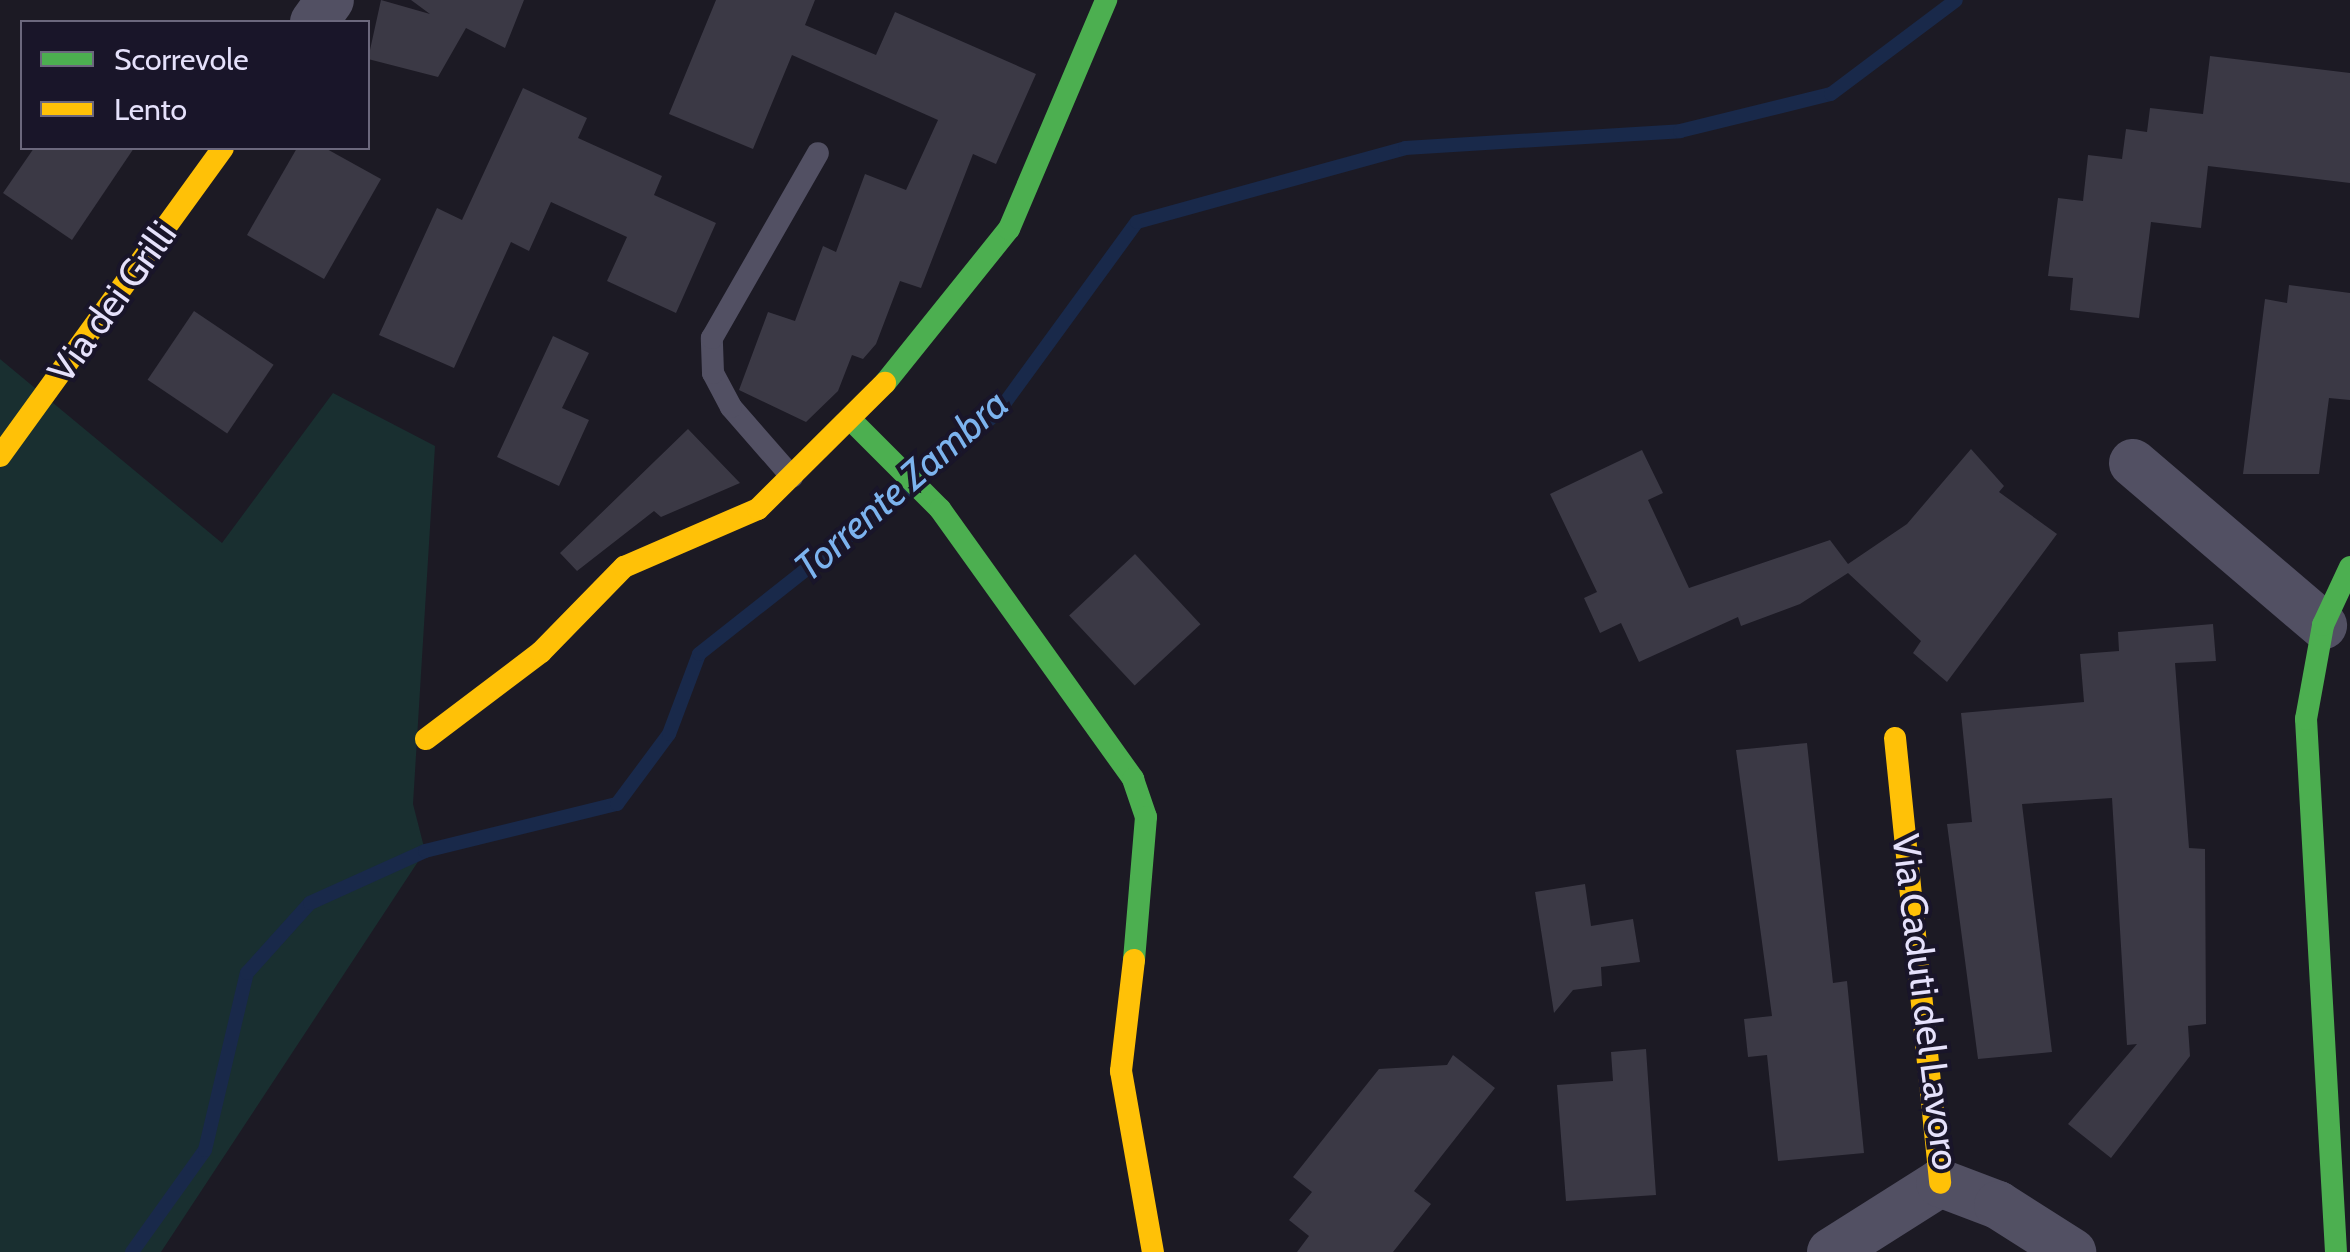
<!DOCTYPE html>
<style>
body{margin:0}
#map{position:relative;width:2350px;height:1252px;overflow:hidden;background:#1c1a24;font-family:Cabin,sans-serif}
div>[style]{position:absolute}
.green>*{inset:0;background:#192f30}
.stream>*{height:14px;margin:-7px;padding:0 7px;transform-origin:7px;border-radius:7px;background:#19294a}
.building>*{inset:0;background:#3b3945;transform-origin:0 0}
.lane>*{height:22px;margin:-11px;padding:0 11px;transform-origin:11px;border-radius:11px;background:#525063}
.street>*{height:48px;margin:-24px;padding:0 24px;transform-origin:24px;border-radius:24px;background:#525063}
.fast>*{height:22px;margin:-11px;padding:0 11px;transform-origin:11px;border-radius:11px;background:#4caf50}
.slow>*{height:22px;margin:-11px;padding:0 11px;transform-origin:11px;border-radius:11px;background:#ffc107}
span{translate:-50% -50%;white-space:nowrap;text-align:center;line-height:1.15;-webkit-text-stroke:8px #191529;paint-order:stroke}
.street-label{font-size:38px;color:#e5e1fb}
.water-label{font-size:40px;color:#7cb3ee;font-style:italic}
.legend{position:absolute;left:20px;top:20px;width:350px;height:130px;box-sizing:border-box;background:#191529;border:2px solid #6b677d;margin:0;padding:12px 18px;list-style:none;font-size:30px;color:#e5e1fb}
.legend li{display:flex;align-items:center;gap:20px;height:50px}
.legend b{width:50px;border:2px solid #6b677d}
</style>
<div id="map">
<div class="green">
<div style="clip-path:polygon(0 359px,222px 543px,333px 393px,435px 446px,413px 804px,425px 851px,161px 1252px,0 1252px)"></div>
</div>
<div class="stream">
<div style="left:924px;top:476px;width:99px;rotate:-40.9deg"></div>
<div style="left:999px;top:411px;width:234px;rotate:-53.9deg"></div>
<div style="left:1137px;top:222px;width:278px;rotate:-15.4deg"></div>
<div style="left:1405px;top:148px;width:276px;rotate:-3.5deg"></div>
<div style="left:1680px;top:131px;width:155px;rotate:-13.8deg"></div>
<div style="left:1831px;top:94px;width:156px;rotate:-36.9deg"></div>
<div style="left:132px;top:1252px;width:125px;rotate:-54.4deg"></div>
<div style="left:205px;top:1150px;width:182px;rotate:-76.7deg"></div>
<div style="left:247px;top:973px;width:94px;rotate:-48deg"></div>
<div style="left:310px;top:903px;width:126px;rotate:-24.3deg"></div>
<div style="left:425px;top:851px;width:198px;rotate:-13.8deg"></div>
<div style="left:617px;top:804px;width:87px;rotate:-53.4deg"></div>
<div style="left:669px;top:734px;width:85px;rotate:-69.4deg"></div>
<div style="left:699px;top:654px;width:265px;rotate:-38.3deg"></div>
</div>
<div class="building">
<div style="clip-path:polygon(381px 0,430px 14px,411px 0,524px 0,505px 48px,466px 28px,438px 77px,368px 59px)"></div>
<div style="clip-path:polygon(716px 0,815px 0,805px 25px,876px 55px,895px 12px,1036px 74px,996px 164px,973px 154px,921px 288px,900px 281px,876px 344px,863px 359px,852px 355px,838px 391px,806px 422px,739px 390px,768px 312px,795px 321px,823px 246px,836px 252px,865px 174px,906px 190px,938px 120px,792px 55px,753px 149px,669px 114px)"></div>
<div style="clip-path:polygon(2210px 56px,2350px 73px,2350px 183px,2208px 166px,2201px 228px,2151px 222px,2139px 318px,2070px 310px,2073px 278px,2048px 276px,2058px 198px,2083px 201px,2088px 155px,2122px 159px,2126px 129px,2147px 132px,2150px 108px,2203px 114px)"></div>
<div style="clip-path:polygon(523px 88px,587px 118px,578px 138px,662px 176px,654px 195px,716px 223px,676px 313px,607px 281px,627px 237px,551px 202px,529px 251px,511px 242px,454px 368px,379px 335px,437px 208px,462px 220px)"></div>
<div style="clip-path:polygon(34px 148px,134px 148px,72px 240px,3px 193px)"></div>
<div style="clip-path:polygon(297px 148px,325px 148px,381px 179px,324px 279px,247px 235px)"></div>
<div style="clip-path:polygon(2289px 285px,2350px 293px,2350px 400px,2329px 398px,2319px 474px,2243px 474px,2265px 299px,2287px 303px)"></div>
<div style="left:194px;top:311px;width:96px;height:83px;rotate:34deg"></div>
<div style="clip-path:polygon(553px 336px,589px 353px,562px 408px,589px 420px,559px 486px,497px 457px)"></div>
<div style="clip-path:polygon(688px 429px,740px 483px,661px 517px,654px 511px,577px 571px,560px 553px)"></div>
<div style="clip-path:polygon(1971px 449px,2004px 486px,1999px 492px,2057px 534px,1947px 682px,1913px 653px,1921px 641px,1848px 573px,1800px 604px,1741px 626px,1738px 617px,1639px 662px,1621px 623px,1600px 633px,1584px 598px,1597px 592px,1550px 494px,1642px 450px,1663px 493px,1648px 500px,1689px 588px,1830px 540px,1848px 564px,1907px 524px)"></div>
<div style="left:1135px;top:554px;width:96px;height:90px;rotate:47deg"></div>
<div style="clip-path:polygon(2213px 624px,2216px 661px,2175px 663px,2189px 848px,2205px 849px,2206px 1024px,2188px 1026px,2190px 1056px,2111px 1158px,2068px 1124px,2137px 1044px,2127px 1045px,2112px 798px,2022px 804px,2052px 1052px,1978px 1059px,1947px 824px,1972px 822px,1961px 713px,2084px 702px,2080px 654px,2119px 651px,2118px 632px)"></div>
<div style="clip-path:polygon(1807px 743px,1833px 983px,1847px 981px,1864px 1153px,1778px 1161px,1767px 1055px,1748px 1057px,1744px 1019px,1772px 1016px,1736px 750px)"></div>
<div style="clip-path:polygon(1585px 884px,1591px 926px,1633px 919px,1640px 962px,1601px 967px,1602px 986px,1573px 990px,1554px 1013px,1535px 892px)"></div>
<div style="clip-path:polygon(1646px 1049px,1656px 1195px,1566px 1201px,1557px 1085px,1613px 1081px,1611px 1052px)"></div>
<div style="clip-path:polygon(1453px 1055px,1495px 1088px,1414px 1191px,1431px 1204px,1393px 1252px,1297px 1252px,1309px 1236px,1289px 1220px,1312px 1192px,1293px 1177px,1379px 1069px,1447px 1065px)"></div>
</div>
<div class="lane">
<div style="left:792px;top:477px;width:93px;rotate:-131.1deg"></div>
<div style="left:731px;top:407px;width:38px;rotate:-118deg"></div>
<div style="left:713px;top:373px;width:35px;rotate:-92deg"></div>
<div style="left:712px;top:338px;width:213px;rotate:-60.2deg"></div>
</div>
<div class="street">
<div style="left:314px;top:22px;width:27px;rotate:-54deg"></div>
<div style="left:2133px;top:463px;width:250px;rotate:40.5deg"></div>
<div style="left:1831px;top:1252px;width:129px;rotate:-32.3deg"></div>
<div style="left:1940px;top:1183px;width:62px;rotate:20.8deg"></div>
<div style="left:1998px;top:1205px;width:88px;rotate:32.4deg"></div>
</div>
<div class="fast">
<div style="left:885px;top:383px;width:198px;rotate:-51.2deg"></div>
<div style="left:1009px;top:229px;width:249px;rotate:-67deg"></div>
<div style="left:853px;top:422px;width:123px;rotate:45deg"></div>
<div style="left:940px;top:509px;width:332px;rotate:54.4deg"></div>
<div style="left:1133px;top:779px;width:40px;rotate:71.1deg"></div>
<div style="left:1146px;top:817px;width:144px;rotate:94.8deg"></div>
<div style="left:2336px;top:1252px;width:534px;rotate:-93.22deg"></div>
<div style="left:2306px;top:719px;width:96px;rotate:-79.7deg"></div>
<div style="left:2323px;top:625px;width:64px;rotate:-65deg"></div>
</div>
<div class="slow">
<div style="left:0;top:456px;width:380px;rotate:-54.1deg"></div>
<div style="left:1895px;top:738px;width:447px;rotate:84.2deg"></div>
<div style="left:426px;top:739px;width:144px;rotate:-37.1deg"></div>
<div style="left:541px;top:652px;width:119px;rotate:-45.7deg"></div>
<div style="left:624px;top:567px;width:146px;rotate:-23.4deg"></div>
<div style="left:758px;top:509px;width:179px;rotate:-44.8deg"></div>
<div style="left:1134px;top:960px;width:112px;rotate:96.7deg"></div>
<div style="left:1121px;top:1071px;width:184px;rotate:80deg"></div>
</div>
<div class="street-label">
<span style="left:112px;top:302px;rotate:-54deg">Via dei Grilli</span>
<span style="left:1926px;top:1002px;rotate:83deg">Via Caduti del Lavoro</span>
</div>
<div class="water-label">
<span style="left:901px;top:485px;rotate:-41deg">Torrente Zambra</span>
</div>
<ul class="legend">
<li><b style="height:12px;background:#4caf50"></b>Scorrevole</li>
<li><b style="height:12px;background:#ffc107"></b>Lento</li>
</ul>
</div>
